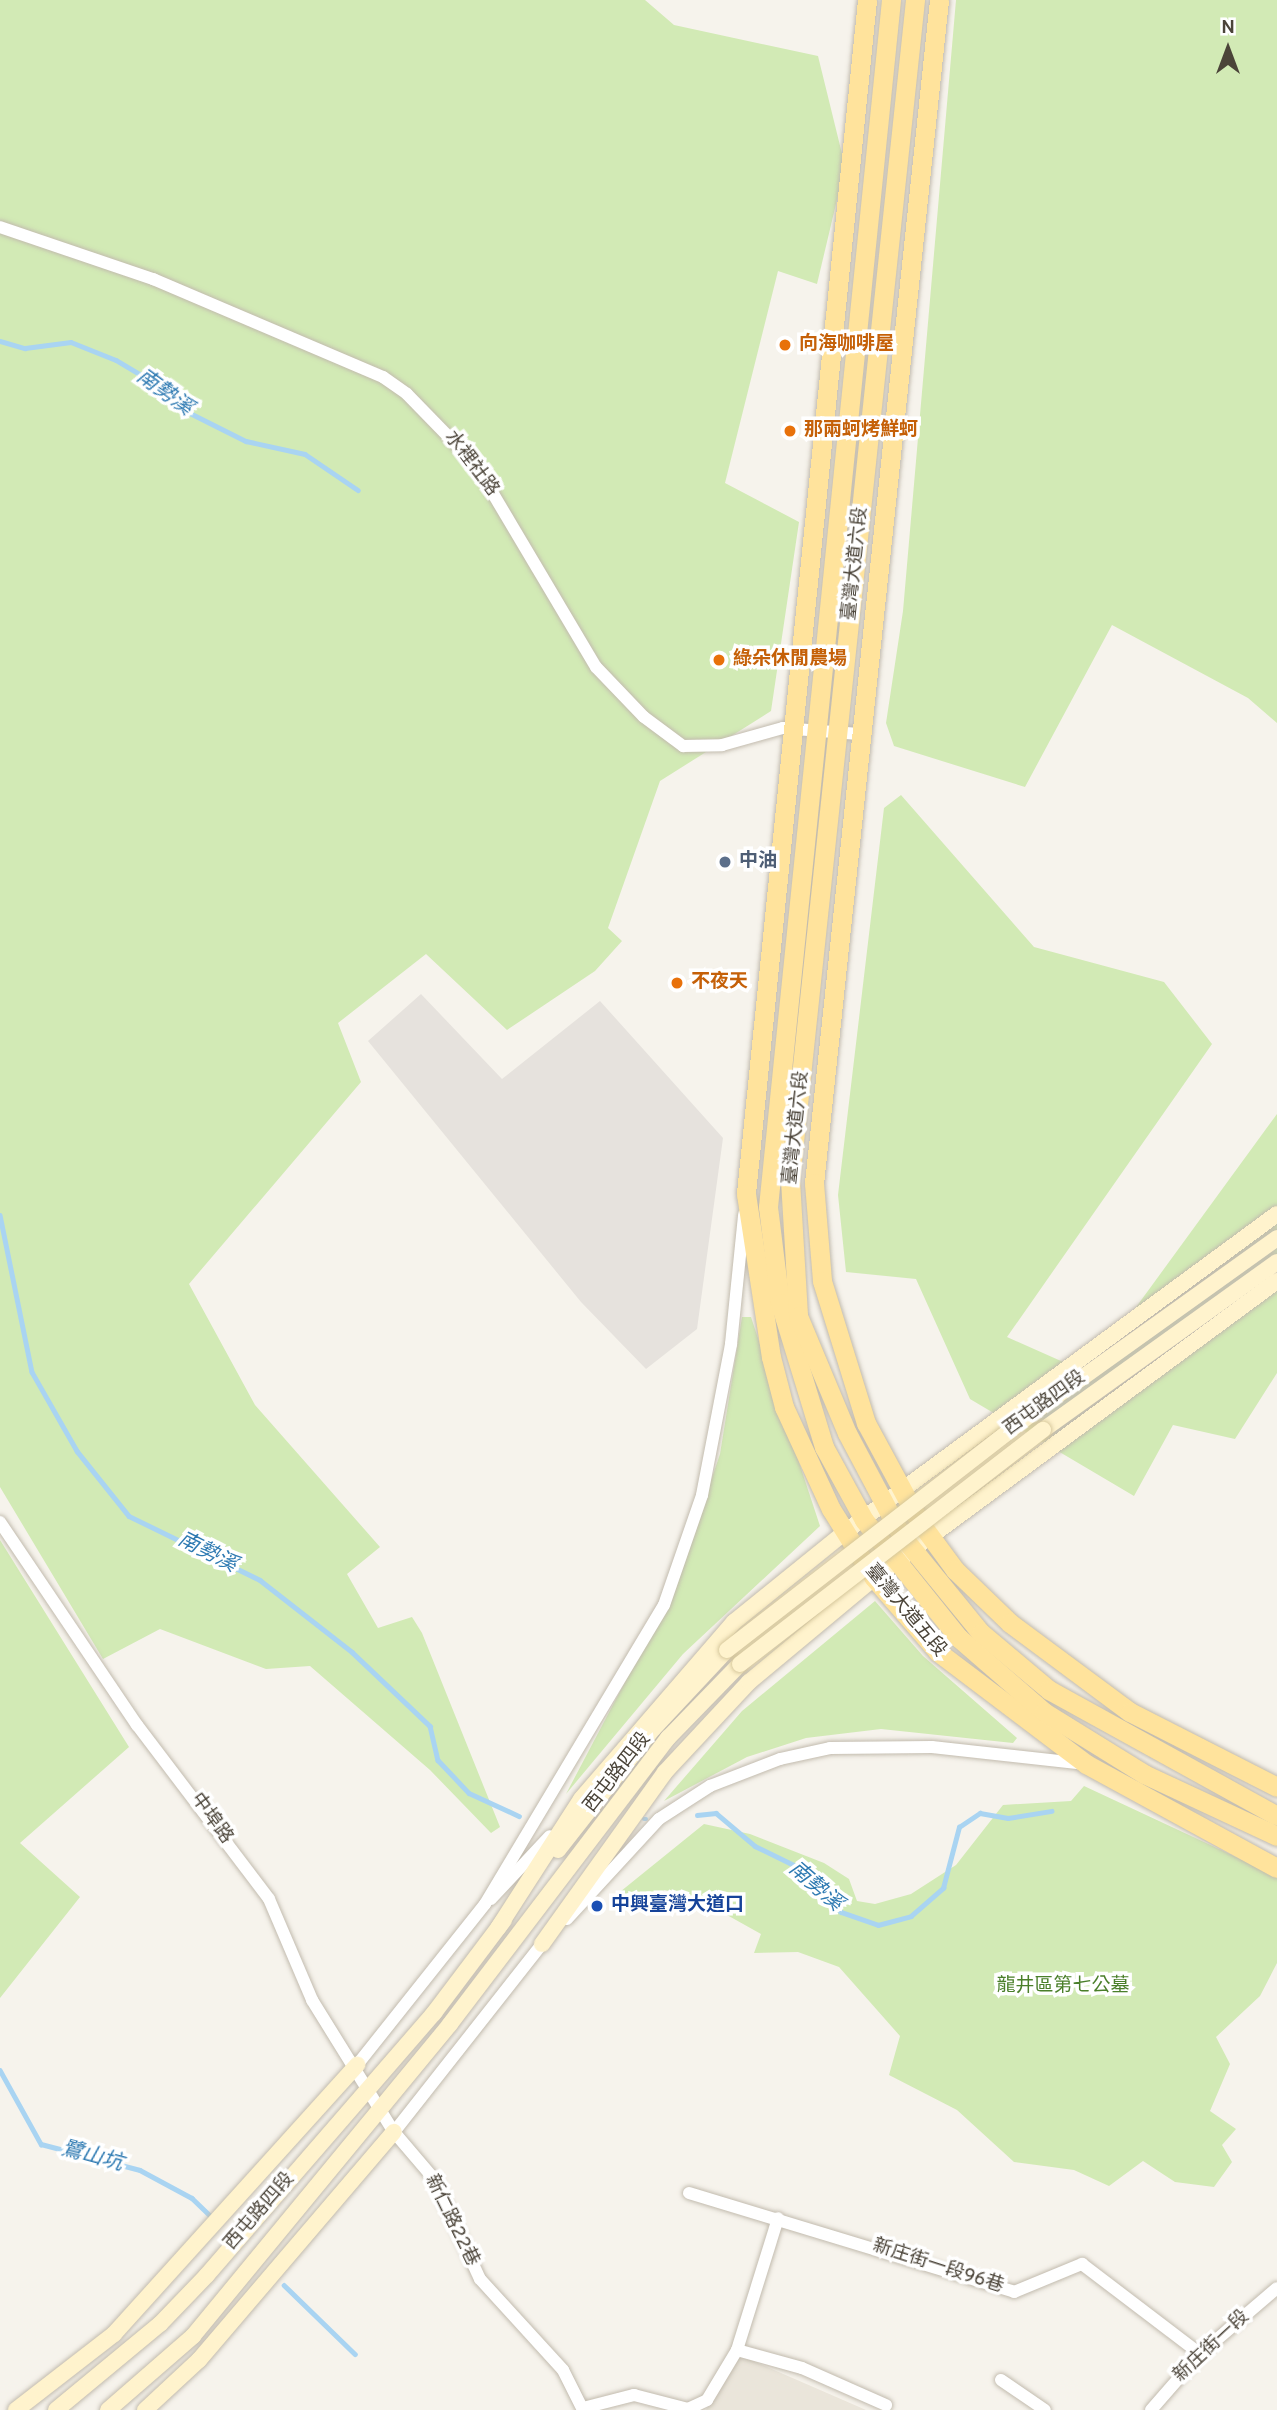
<!DOCTYPE html>
<meta charset="utf-8">
<style>
body{margin:0}
#map{position:relative;width:1277px;height:2410px;overflow:hidden;background:#f6f3ec;font-family:Overpass,"Noto Sans TC",sans-serif}
div>[style]{position:absolute}
.residential>*{inset:0;background:#eae5da}
.industrial>*{inset:0;background:#e6e2dd}
.green>*{inset:0;background:#d2eab5}
.stream>*{height:4.5px;margin:-2.25px;padding:0 2.25px;transform-origin:2.25px;border-radius:2.25px;background:#a9d4f2}
.roads{filter:drop-shadow(0 0 2px #c2bbae) drop-shadow(0 0 2px #c2bbae)}
.street>*{height:12px;margin:-6px;padding:0 6px;transform-origin:6px;border-radius:6px;background:#fff}
.secondary>*{height:16px;margin:-8px;padding:0 8px;transform-origin:8px;border-radius:8px;background:#fff3cd}
.primary>*{height:19px;margin:-9.5px;padding:0 9.5px;transform-origin:9.5px;border-radius:9.5px;background:#ffe39c}
.bridges{filter:drop-shadow(0 0 2px #d6c79b) drop-shadow(0 0 2px #d6c79b)}
.secondary-bridge>*{height:16px;margin:-8px;padding:0 8px;transform-origin:8px;border-radius:8px;background:#fff3cd}
.dots>*{width:19px;height:19px;translate:-50% -50%;box-sizing:border-box;border:4px solid #fff;border-radius:50%}
span{translate:-50% -50%;white-space:nowrap;text-align:center;line-height:1.15;-webkit-text-stroke:7px #fff;paint-order:stroke}
.food-label{font-size:19px;color:#c56008;font-weight:700}
.left{translate:0 -50%;text-align:left}
.street-label{font-size:19px;color:#4b4439}
.service-label{font-size:19px;color:#4e5e75;font-weight:700}
.transit-label{font-size:19px;color:#164399;font-weight:700}
.park-label{font-size:19px;color:#4a7f2a}
.water-label{font-size:21px;color:#2e7ab2;font-style:italic}
.north{position:absolute;left:1193px;top:14px;width:70px;height:70px;-webkit-text-stroke:5px #fff;paint-order:stroke;rotate:0deg;font-size:19px;font-weight:700;line-height:28px;text-align:center;color:#4b4439}
.north::after{content:'';display:block;margin:auto;width:24px;height:32px;background:#4b4439;clip-path:polygon(50% 0,100% 100%,50% 72%,0 100%)}
</style>
<div id="map">
<div class="residential">
<div style="clip-path:polygon(737px 2354px,866px 2410px,706px 2410px)"></div>
</div>
<div class="industrial">
<div style="clip-path:polygon(421px 994px,502px 1079px,600px 1001px,723px 1138px,697px 1329px,646px 1369px,581px 1302px,368px 1041px)"></div>
</div>
<div class="green">
<div style="clip-path:polygon(0 0,645px 0,674px 25px,818px 56px,845px 166px,817px 284px,778px 271px,725px 483px,799px 522px,771px 711px,660px 781px,608px 928px,622px 941px,595px 971px,507px 1030px,426px 954px,338px 1023px,361px 1082px,189px 1284px,255px 1405px,380px 1547px,347px 1574px,378px 1628px,412px 1617px,422px 1633px,500px 1827px,491px 1833px,430px 1770px,310px 1666px,266px 1669px,160px 1629px,103px 1659px,0 1487px)"></div>
<div style="clip-path:polygon(956px 0,1277px 0,1277px 723px,1248px 698px,1112px 625px,1025px 787px,894px 746px,886px 723px,903px 611px)"></div>
<div style="clip-path:polygon(901px 795px,1034px 947px,1164px 982px,1212px 1044px,1007px 1337px,1088px 1373px,1277px 1114px,1277px 1232px,1271px 1243px,1277px 1248px,1277px 1373px,1235px 1439px,1173px 1425px,1134px 1496px,970px 1399px,916px 1279px,846px 1272px,838px 1195px,884px 808px)"></div>
<div style="clip-path:polygon(742px 1317px,751px 1317px,820px 1526px,683px 1654px,566px 1794px,675px 1587px,720px 1454px)"></div>
<div style="clip-path:polygon(0 1540px,129px 1747px,20px 1843px,80px 1897px,0 1998px)"></div>
<div style="clip-path:polygon(875px 1601px,923px 1656px,1017px 1738px,1013px 1743px,881px 1729px,806px 1738px,747px 1757px,664px 1801px,742px 1711px)"></div>
<div style="clip-path:polygon(1084px 1786px,1277px 1876px,1277px 1963px,1260px 1996px,1216px 2037px,1230px 2064px,1210px 2111px,1236px 2129px,1222px 2145px,1232px 2162px,1214px 2187px,1175px 2182px,1143px 2161px,1109px 2186px,1074px 2170px,1014px 2162px,957px 2110px,889px 2075px,900px 2036px,839px 1967px,798px 1952px,754px 1953px,761px 1934px,693px 1896px,664px 1890px,638px 1910px,610px 1900px,704px 1824px,750px 1834px,824px 1863px,849px 1879px,857px 1901px,875px 1904px,911px 1894px,956px 1865px,1003px 1805px,1071px 1801px)"></div>
</div>
<div class="stream">
<div style="left:0;top:341px;width:26px;rotate:16deg"></div>
<div style="left:25px;top:348px;width:46px;rotate:-7.4deg"></div>
<div style="left:71px;top:342px;width:48px;rotate:21.8deg"></div>
<div style="left:116px;top:360px;width:61px;rotate:30.8deg"></div>
<div style="left:168px;top:391px;width:27px;rotate:48deg"></div>
<div style="left:186px;top:411px;width:67px;rotate:26.6deg"></div>
<div style="left:246px;top:441px;width:60px;rotate:12.4deg"></div>
<div style="left:305px;top:454px;width:64px;rotate:34.2deg"></div>
<div style="left:0;top:1215px;width:160px;rotate:78.5deg"></div>
<div style="left:32px;top:1372px;width:91px;rotate:60.3deg"></div>
<div style="left:77px;top:1451px;width:83px;rotate:51.3deg"></div>
<div style="left:129px;top:1516px;width:146px;rotate:26deg"></div>
<div style="left:260px;top:1580px;width:117px;rotate:38deg"></div>
<div style="left:352px;top:1652px;width:108px;rotate:43.5deg"></div>
<div style="left:430px;top:1726px;width:35px;rotate:77deg"></div>
<div style="left:438px;top:1760px;width:45px;rotate:46.8deg"></div>
<div style="left:469px;top:1793px;width:55px;rotate:24.7deg"></div>
<div style="left:697px;top:1815px;width:19px;rotate:-6deg"></div>
<div style="left:716px;top:1813px;width:51px;rotate:40.2deg"></div>
<div style="left:755px;top:1846px;width:48px;rotate:26deg"></div>
<div style="left:798px;top:1867px;width:62px;rotate:46.3deg"></div>
<div style="left:841px;top:1912px;width:39px;rotate:19deg"></div>
<div style="left:878px;top:1925px;width:34px;rotate:-15deg"></div>
<div style="left:911px;top:1916px;width:43px;rotate:-41.2deg"></div>
<div style="left:943px;top:1888px;width:63px;rotate:-75.3deg"></div>
<div style="left:959px;top:1827px;width:25px;rotate:-34deg"></div>
<div style="left:980px;top:1813px;width:28px;rotate:10deg"></div>
<div style="left:1008px;top:1818px;width:44px;rotate:-9.2deg"></div>
<div style="left:644px;top:1819px;width:2px"></div>
<div style="left:0;top:2070px;width:85px;rotate:61deg"></div>
<div style="left:41px;top:2144px;width:102px;rotate:14.7deg"></div>
<div style="left:140px;top:2170px;width:59px;rotate:28.3deg"></div>
<div style="left:192px;top:2198px;width:28px;rotate:44deg"></div>
<div style="left:284px;top:2285px;width:99px;rotate:44.2deg"></div>
</div>
<div class="roads">
<div class="street">
<div style="left:0;top:227px;width:162px;rotate:18.8deg"></div>
<div style="left:153px;top:279px;width:250px;rotate:23.1deg"></div>
<div style="left:383px;top:377px;width:29px;rotate:35deg"></div>
<div style="left:407px;top:394px;width:99px;rotate:45.8deg"></div>
<div style="left:476px;top:465px;width:235px;rotate:59.3deg"></div>
<div style="left:596px;top:667px;width:69px;rotate:46.2deg"></div>
<div style="left:644px;top:717px;width:49px;rotate:36.6deg"></div>
<div style="left:683px;top:746px;width:39px;rotate:-1deg"></div>
<div style="left:722px;top:745px;width:63px;rotate:-15.6deg"></div>
<div style="left:783px;top:728px;width:76px;rotate:4.5deg"></div>
<div style="left:0;top:1522px;width:245px;rotate:56deg"></div>
<div style="left:137px;top:1725px;width:218px;rotate:52.8deg"></div>
<div style="left:269px;top:1899px;width:110px;rotate:66.9deg"></div>
<div style="left:312px;top:2000px;width:155px;rotate:58.2deg"></div>
<div style="left:394px;top:2132px;width:62px;rotate:49.6deg"></div>
<div style="left:434px;top:2179px;width:110px;rotate:65.3deg"></div>
<div style="left:480px;top:2279px;width:123px;rotate:47.6deg"></div>
<div style="left:563px;top:2370px;width:45px;rotate:63.4deg"></div>
<div style="left:491px;top:1899px;width:86px;rotate:-46.9deg"></div>
<div style="left:567px;top:1919px;width:136px;rotate:-47.4deg"></div>
<div style="left:659px;top:1819px;width:61px;rotate:-32.9deg"></div>
<div style="left:710px;top:1786px;width:75px;rotate:-21.1deg"></div>
<div style="left:780px;top:1759px;width:51px;rotate:-12.4deg"></div>
<div style="left:830px;top:1748px;width:102px;rotate:-0.6deg"></div>
<div style="left:932px;top:1747px;width:155px;rotate:6.3deg"></div>
<div style="left:357px;top:2065px;width:206px;rotate:-51.5deg"></div>
<div style="left:485px;top:1904px;width:348px;rotate:-59.1deg"></div>
<div style="left:664px;top:1605px;width:116px;rotate:-70.9deg"></div>
<div style="left:702px;top:1495px;width:154px;rotate:-79.1deg"></div>
<div style="left:731px;top:1344px;width:130px;rotate:-84.2deg"></div>
<div style="left:394px;top:2132px;width:246px;rotate:-51.8deg"></div>
<div style="left:689px;top:2193px;width:340px;rotate:16.9deg"></div>
<div style="left:1014px;top:2292px;width:74px;rotate:-22.4deg"></div>
<div style="left:1082px;top:2264px;width:148px;rotate:37.3deg"></div>
<div style="left:737px;top:2350px;width:67px;rotate:15.5deg"></div>
<div style="left:802px;top:2368px;width:92px;rotate:23.8deg"></div>
<div style="left:1001px;top:2380px;width:53px;rotate:34.3deg"></div>
<div style="left:583px;top:2408px;width:53px;rotate:-14.3deg"></div>
<div style="left:634px;top:2395px;width:56px;rotate:14.5deg"></div>
<div style="left:688px;top:2409px;width:21px;rotate:-25deg"></div>
<div style="left:707px;top:2400px;width:58px;rotate:-59deg"></div>
<div style="left:737px;top:2350px;width:138px;rotate:-72.7deg"></div>
<div style="left:1151px;top:2410px;width:74px;rotate:-48.8deg"></div>
<div style="left:1200px;top:2354px;width:101px;rotate:-40.6deg"></div>
</div>
<div class="secondary">
<div style="left:1030px;top:1415px;width:304px;rotate:-35.6deg"></div>
<div style="left:1043px;top:1430px;width:288px;rotate:-35.7deg"></div>
<div style="left:558px;top:1850px;width:154px;rotate:-51.9deg"></div>
<div style="left:653px;top:1729px;width:108px;rotate:-46.9deg"></div>
<div style="left:498px;top:1928px;width:153px;rotate:-57.2deg"></div>
<div style="left:581px;top:1799px;width:234px;rotate:-49.2deg"></div>
<div style="left:734px;top:1622px;width:143px;rotate:-39deg"></div>
<div style="left:845px;top:1532px;width:536px;rotate:-36.36deg"></div>
<div style="left:542px;top:1944px;width:211px;rotate:-54.4deg"></div>
<div style="left:665px;top:1772px;width:123px;rotate:-47deg"></div>
<div style="left:749px;top:1682px;width:163px;rotate:-39.8deg"></div>
<div style="left:874px;top:1578px;width:501px;rotate:-36.39deg"></div>
<div style="left:16px;top:2410px;width:124px;rotate:-37.8deg"></div>
<div style="left:114px;top:2334px;width:363px;rotate:-47.9deg"></div>
<div style="left:56px;top:2410px;width:135px;rotate:-39.6deg"></div>
<div style="left:160px;top:2324px;width:68px;rotate:-46.2deg"></div>
<div style="left:207px;top:2275px;width:347px;rotate:-49.1deg"></div>
<div style="left:434px;top:2013px;width:116px;rotate:-53deg"></div>
<div style="left:108px;top:2410px;width:113px;rotate:-41deg"></div>
<div style="left:193px;top:2336px;width:404px;rotate:-50.5deg"></div>
<div style="left:450px;top:2024px;width:360px;rotate:-52.7deg"></div>
<div style="left:668px;top:1738px;width:103px;rotate:-45.8deg"></div>
<div style="left:145px;top:2410px;width:74px;rotate:-42.8deg"></div>
<div style="left:199px;top:2360px;width:300px;rotate:-49.5deg"></div>
</div>
<div class="primary">
<div style="left:867px;top:0;width:1200px;rotate:95.79deg"></div>
<div style="left:746px;top:1194px;width:165px;rotate:81.3deg"></div>
<div style="left:771px;top:1357px;width:52px;rotate:75.4deg"></div>
<div style="left:784px;top:1407px;width:112px;rotate:65.3deg"></div>
<div style="left:831px;top:1509px;width:81px;rotate:58.1deg"></div>
<div style="left:874px;top:1578px;width:98px;rotate:49.1deg"></div>
<div style="left:938px;top:1652px;width:186px;rotate:37.1deg"></div>
<div style="left:1086px;top:1764px;width:217px;rotate:28.6deg"></div>
<div style="left:891px;top:0;width:1213px;rotate:95.82deg"></div>
<div style="left:768px;top:1207px;width:97px;rotate:82.9deg"></div>
<div style="left:780px;top:1303px;width:151px;rotate:73deg"></div>
<div style="left:824px;top:1447px;width:83px;rotate:61.3deg"></div>
<div style="left:864px;top:1520px;width:151px;rotate:51.2deg"></div>
<div style="left:959px;top:1638px;width:113px;rotate:41deg"></div>
<div style="left:1044px;top:1712px;width:118px;rotate:31.8deg"></div>
<div style="left:1144px;top:1774px;width:147px;rotate:25deg"></div>
<div style="left:915px;top:0;width:1187px;rotate:96.05deg"></div>
<div style="left:790px;top:1180px;width:136px;rotate:86.6deg"></div>
<div style="left:798px;top:1316px;width:127px;rotate:67.3deg"></div>
<div style="left:847px;top:1433px;width:115px;rotate:62.1deg"></div>
<div style="left:901px;top:1535px;width:127px;rotate:50.8deg"></div>
<div style="left:981px;top:1633px;width:89px;rotate:40deg"></div>
<div style="left:1049px;top:1690px;width:260px;rotate:28.9deg"></div>
<div style="left:939px;top:0;width:1190px;rotate:96.03deg"></div>
<div style="left:814px;top:1183px;width:98px;rotate:85.3deg"></div>
<div style="left:822px;top:1281px;width:149px;rotate:72.8deg"></div>
<div style="left:866px;top:1423px;width:111px;rotate:61.6deg"></div>
<div style="left:919px;top:1521px;width:61px;rotate:53.7deg"></div>
<div style="left:955px;top:1570px;width:76px;rotate:43.9deg"></div>
<div style="left:1010px;top:1623px;width:149px;rotate:36.6deg"></div>
<div style="left:1130px;top:1712px;width:165px;rotate:27deg"></div>
</div>
</div>
<div class="bridges">
<div class="secondary-bridge">
<div style="left:727px;top:1650px;width:383px;rotate:-37.8deg"></div>
<div style="left:740px;top:1664px;width:383px;rotate:-37.7deg"></div>
</div>
</div>
<div class="dots">
<div style="left:785px;top:345px;background:#e8710a"></div>
<div style="left:790px;top:431px;background:#e8710a"></div>
<div style="left:719px;top:660px;background:#e8710a"></div>
<div style="left:725px;top:862px;background:#5c6f8a"></div>
<div style="left:677px;top:983px;background:#e8710a"></div>
<div style="left:597px;top:1906px;background:#1a4fb4"></div>
</div>
<div class="food-label">
<span class="left" style="left:799px;top:345px">向海咖啡屋</span>
<span class="left" style="left:804px;top:431px">那兩蚵烤鮮蚵</span>
<span class="left" style="left:733px;top:660px">綠朵休閒農場</span>
<span class="left" style="left:691px;top:983px">不夜天</span>
</div>
<div class="street-label">
<span style="left:471px;top:464px;rotate:53deg">水裡社路</span>
<span style="left:856px;top:564px;rotate:-84deg">臺灣大道六段</span>
<span style="left:797px;top:1128px;rotate:-84deg">臺灣大道六段</span>
<span style="left:1045px;top:1404px;rotate:-36deg">西屯路四段</span>
<span style="left:905px;top:1611px;rotate:50deg">臺灣大道五段</span>
<span style="left:618px;top:1773px;rotate:-52deg">西屯路四段</span>
<span style="left:211px;top:1819px;rotate:54deg">中埠路</span>
<span style="left:260px;top:2212px;rotate:-49deg">西屯路四段</span>
<span style="left:451px;top:2221px;rotate:64deg">新仁路22巷</span>
<span style="left:938px;top:2267px;rotate:18deg">新庄街一段96巷</span>
<span style="left:1212px;top:2347px;rotate:-43deg">新庄街一段</span>
</div>
<div class="service-label">
<span class="left" style="left:739px;top:862px">中油</span>
</div>
<div class="transit-label">
<span class="left" style="left:611px;top:1906px">中興臺灣大道口</span>
</div>
<div class="park-label">
<span style="left:1063px;top:1987px">龍井區第七公墓</span>
</div>
<div class="water-label">
<span style="left:164px;top:393px;rotate:36deg">南勢溪</span>
<span style="left:207px;top:1553px;rotate:27deg">南勢溪</span>
<span style="left:815px;top:1887px;rotate:41deg">南勢溪</span>
<span style="left:92px;top:2157px;rotate:15deg">鷺山坑</span>
</div>
<div class="north">N</div>
</div>
